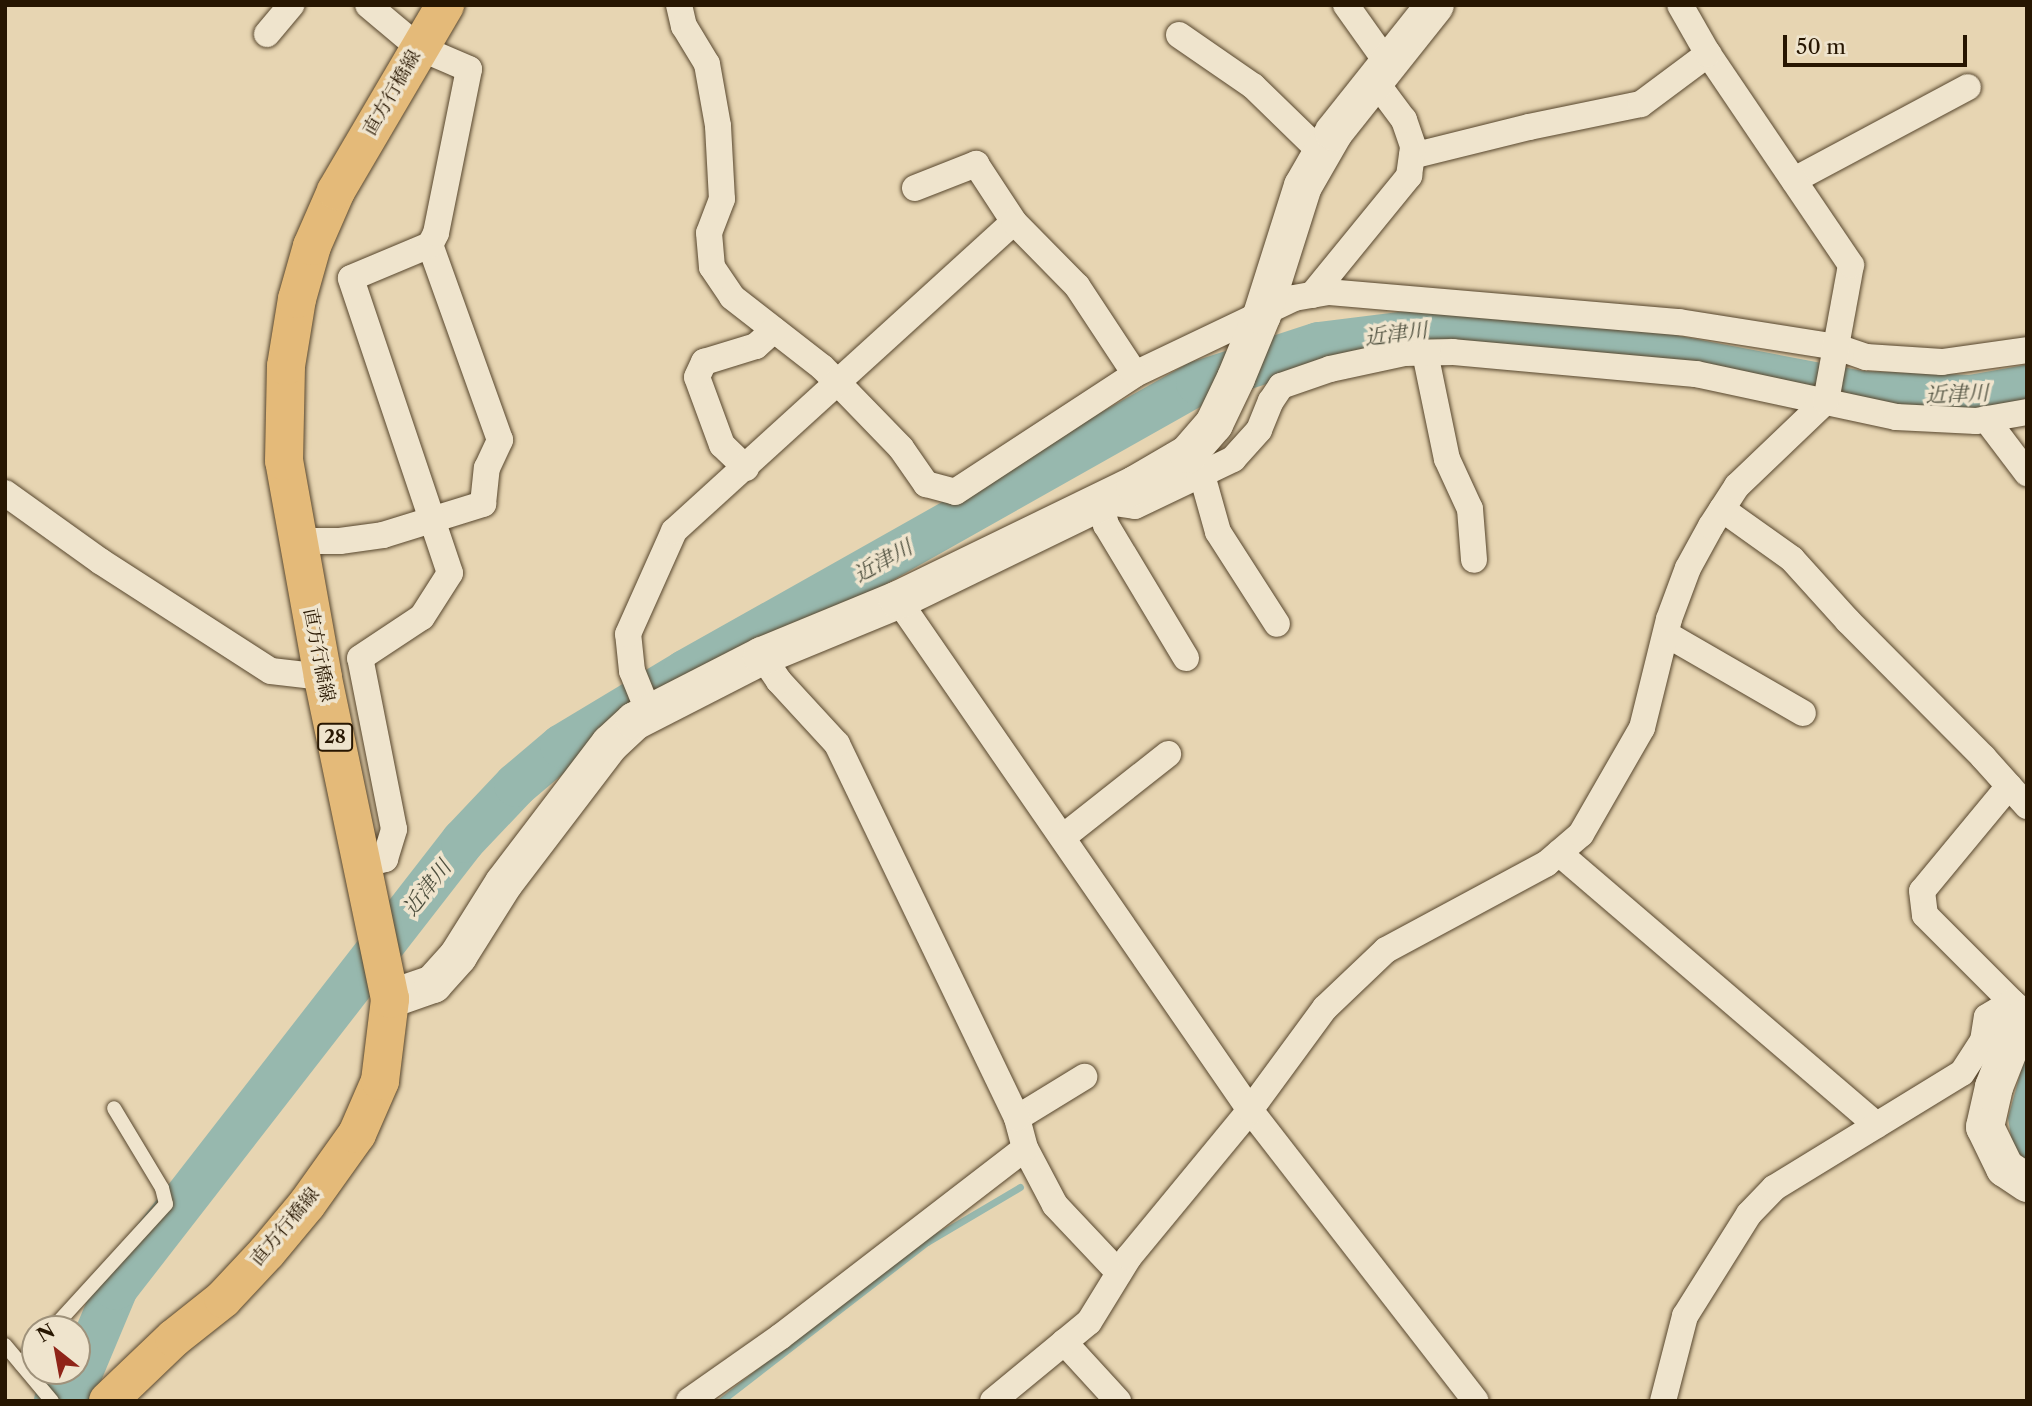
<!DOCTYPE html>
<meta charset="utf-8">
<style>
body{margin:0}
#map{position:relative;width:2032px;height:1406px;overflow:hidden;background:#e7d5b2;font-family:"Libre Caslon Text","Noto Serif JP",serif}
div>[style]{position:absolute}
.water>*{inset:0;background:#97b8ae}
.stream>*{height:7px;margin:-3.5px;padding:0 3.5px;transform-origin:3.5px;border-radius:3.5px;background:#97b8ae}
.river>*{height:44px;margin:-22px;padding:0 22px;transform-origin:22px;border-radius:22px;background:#97b8ae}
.roads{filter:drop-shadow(0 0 2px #57462d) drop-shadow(0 0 2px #57462d)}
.lane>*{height:14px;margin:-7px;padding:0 7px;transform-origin:7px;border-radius:7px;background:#efe4cd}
.street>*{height:26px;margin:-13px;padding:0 13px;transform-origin:13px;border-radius:13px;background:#efe4cd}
.secondary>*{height:38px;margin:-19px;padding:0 19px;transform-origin:19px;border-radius:19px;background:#efe4cd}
.primary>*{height:38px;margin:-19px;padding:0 19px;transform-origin:19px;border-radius:19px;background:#e4ba79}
span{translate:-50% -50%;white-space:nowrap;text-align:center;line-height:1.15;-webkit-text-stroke:7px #efe4cd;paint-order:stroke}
.shield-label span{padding:2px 5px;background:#efe4cd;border:2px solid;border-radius:5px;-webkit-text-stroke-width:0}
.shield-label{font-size:18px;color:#271601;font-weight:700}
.street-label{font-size:19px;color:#271601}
.water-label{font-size:21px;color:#4e4f3e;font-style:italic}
.frame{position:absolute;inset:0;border:7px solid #271601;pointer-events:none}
.north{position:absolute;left:21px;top:1315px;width:70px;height:70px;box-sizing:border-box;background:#efe4cd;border:2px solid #9f927b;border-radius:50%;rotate:329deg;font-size:19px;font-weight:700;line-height:28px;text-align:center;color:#271601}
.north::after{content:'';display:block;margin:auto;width:24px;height:32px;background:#8f2418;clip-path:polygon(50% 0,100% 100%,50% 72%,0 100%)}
.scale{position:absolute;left:1783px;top:35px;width:184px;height:32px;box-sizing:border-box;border:4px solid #271601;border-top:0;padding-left:9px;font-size:21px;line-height:24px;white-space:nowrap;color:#271601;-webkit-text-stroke:5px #efe4cd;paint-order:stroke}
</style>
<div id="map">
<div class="water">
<div style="clip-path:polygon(2027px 1049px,2027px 1161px,2013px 1149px,2008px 1118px)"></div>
</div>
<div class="stream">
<div style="left:721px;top:1401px;width:260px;rotate:-37.7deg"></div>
<div style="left:927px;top:1242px;width:108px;rotate:-30.6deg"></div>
</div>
<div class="river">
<div style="left:56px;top:1401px;width:20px;rotate:-30deg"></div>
<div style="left:73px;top:1391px;width:112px;rotate:-67.3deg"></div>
<div style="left:116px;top:1288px;width:566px;rotate:-52.18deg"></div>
<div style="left:463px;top:841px;width:77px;rotate:-46.6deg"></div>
<div style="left:516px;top:785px;width:60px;rotate:-40.3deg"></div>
<div style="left:562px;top:746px;width:144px;rotate:-31deg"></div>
<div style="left:685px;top:672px;width:589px;rotate:-29.39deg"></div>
<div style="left:1198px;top:383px;width:127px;rotate:-17.9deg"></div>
<div style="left:1319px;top:344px;width:129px;rotate:-7.1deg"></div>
<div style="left:1447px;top:328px;width:185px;rotate:6.5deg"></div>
<div style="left:1631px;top:349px;width:234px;rotate:10.8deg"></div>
<div style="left:1861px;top:393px;width:110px;rotate:2.1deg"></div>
<div style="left:1971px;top:397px;width:57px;rotate:-10.1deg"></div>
</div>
<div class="roads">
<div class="lane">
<div style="left:52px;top:1329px;width:169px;rotate:-47.6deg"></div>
<div style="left:166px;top:1204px;width:16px;rotate:-104deg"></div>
<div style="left:162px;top:1188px;width:93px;rotate:-121deg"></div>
<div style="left:5px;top:1345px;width:73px;rotate:50deg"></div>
<div style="left:21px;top:1364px;width:21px;rotate:-49deg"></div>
</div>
<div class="street">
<div style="left:679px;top:5px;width:22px;rotate:77deg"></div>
<div style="left:684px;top:26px;width:44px;rotate:58.8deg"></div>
<div style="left:707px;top:64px;width:63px;rotate:79.9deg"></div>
<div style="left:718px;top:126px;width:73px;rotate:86.9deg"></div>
<div style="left:722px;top:199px;width:36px;rotate:111deg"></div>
<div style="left:709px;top:233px;width:34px;rotate:85deg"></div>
<div style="left:712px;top:267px;width:36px;rotate:56deg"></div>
<div style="left:732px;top:297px;width:114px;rotate:37.9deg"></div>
<div style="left:822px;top:367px;width:24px;rotate:45deg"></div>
<div style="left:839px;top:384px;width:89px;rotate:45.9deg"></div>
<div style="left:901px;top:448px;width:44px;rotate:55.2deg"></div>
<div style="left:926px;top:484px;width:30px;rotate:15deg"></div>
<div style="left:955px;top:492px;width:215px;rotate:-33.2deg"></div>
<div style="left:1135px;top:374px;width:176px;rotate:-25.5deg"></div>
<div style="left:1294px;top:298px;width:35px;rotate:-10deg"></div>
<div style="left:1328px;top:292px;width:352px;rotate:4.9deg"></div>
<div style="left:1679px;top:322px;width:160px;rotate:9deg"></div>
<div style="left:1837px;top:347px;width:31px;rotate:19deg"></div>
<div style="left:1866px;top:357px;width:76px;rotate:3.8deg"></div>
<div style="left:1942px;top:362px;width:86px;rotate:-8deg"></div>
<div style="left:1346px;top:5px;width:72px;rotate:54.6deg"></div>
<div style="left:267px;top:34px;width:38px;rotate:-50deg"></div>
<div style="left:1179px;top:35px;width:90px;rotate:34.6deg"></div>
<div style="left:1253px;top:86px;width:96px;rotate:44.2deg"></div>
<div style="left:1412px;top:156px;width:121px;rotate:-13.9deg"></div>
<div style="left:1529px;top:127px;width:114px;rotate:-11.6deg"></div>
<div style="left:1641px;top:104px;width:84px;rotate:-36.7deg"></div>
<div style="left:1794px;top:180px;width:197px;rotate:-28.1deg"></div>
<div style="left:915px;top:188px;width:66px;rotate:-21.5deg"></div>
<div style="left:976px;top:164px;width:69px;rotate:56.8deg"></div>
<div style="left:1312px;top:295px;width:154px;rotate:-50.8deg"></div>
<div style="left:1409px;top:176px;width:30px;rotate:-82deg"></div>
<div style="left:1413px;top:146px;width:28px;rotate:-109deg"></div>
<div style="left:1404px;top:120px;width:49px;rotate:-126.6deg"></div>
<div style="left:1425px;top:353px;width:108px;rotate:78.3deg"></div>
<div style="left:1447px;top:459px;width:55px;rotate:65.3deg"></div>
<div style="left:1470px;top:509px;width:51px;rotate:85.5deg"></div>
<div style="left:1986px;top:419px;width:68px;rotate:52.8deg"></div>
<div style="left:746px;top:468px;width:33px;rotate:-136deg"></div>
<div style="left:722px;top:445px;width:72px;rotate:-110.2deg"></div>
<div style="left:697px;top:377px;width:17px;rotate:-65deg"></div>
<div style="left:704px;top:362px;width:54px;rotate:-17.1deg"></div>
<div style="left:756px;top:346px;width:24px;rotate:-42deg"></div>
<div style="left:1202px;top:475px;width:59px;rotate:74.3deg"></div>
<div style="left:1218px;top:532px;width:109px;rotate:57.3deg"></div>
<div style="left:5px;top:493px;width:117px;rotate:35.6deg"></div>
<div style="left:100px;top:561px;width:203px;rotate:32.8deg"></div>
<div style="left:271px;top:671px;width:52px;rotate:6.6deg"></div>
<div style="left:1722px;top:509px;width:86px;rotate:35.5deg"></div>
<div style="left:1792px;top:559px;width:84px;rotate:47.9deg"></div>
<div style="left:1848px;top:621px;width:192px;rotate:45.2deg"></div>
<div style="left:1983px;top:757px;width:66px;rotate:48.1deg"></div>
<div style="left:298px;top:541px;width:42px"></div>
<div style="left:340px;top:541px;width:43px;rotate:-7.9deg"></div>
<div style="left:383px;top:535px;width:105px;rotate:-17.2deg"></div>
<div style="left:483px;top:504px;width:36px;rotate:-84deg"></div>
<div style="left:487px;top:468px;width:31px;rotate:-65deg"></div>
<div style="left:500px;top:440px;width:207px;rotate:-109.7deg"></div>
<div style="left:898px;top:600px;width:620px;rotate:55.39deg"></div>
<div style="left:1250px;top:1110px;width:368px;rotate:52.2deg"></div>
<div style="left:1666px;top:634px;width:158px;rotate:30deg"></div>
<div style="left:1186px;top:658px;width:155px;rotate:-121deg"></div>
<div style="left:1106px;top:525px;width:25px;rotate:-104deg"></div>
<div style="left:1100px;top:501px;width:35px;rotate:8deg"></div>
<div style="left:1135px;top:506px;width:109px;rotate:-25.6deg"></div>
<div style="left:1233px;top:459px;width:39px;rotate:-48deg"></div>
<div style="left:1259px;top:430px;width:31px;rotate:-68deg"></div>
<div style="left:1271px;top:401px;width:18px;rotate:-56deg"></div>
<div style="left:1281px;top:386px;width:52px;rotate:-19.1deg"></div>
<div style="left:1330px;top:369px;width:76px;rotate:-12.2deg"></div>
<div style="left:1404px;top:353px;width:49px;rotate:-1.2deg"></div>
<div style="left:1453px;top:352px;width:244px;rotate:5.2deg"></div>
<div style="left:1696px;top:374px;width:205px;rotate:12.1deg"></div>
<div style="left:1896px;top:417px;width:80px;rotate:2.9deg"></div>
<div style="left:1976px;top:421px;width:52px;rotate:-10deg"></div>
<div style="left:649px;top:713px;width:45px;rotate:-112deg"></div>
<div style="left:632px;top:671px;width:37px;rotate:-96deg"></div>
<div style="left:628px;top:634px;width:113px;rotate:-65.9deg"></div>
<div style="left:674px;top:531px;width:459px;rotate:-42.3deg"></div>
<div style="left:1014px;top:222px;width:90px;rotate:45.5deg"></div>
<div style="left:1077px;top:286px;width:105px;rotate:56.6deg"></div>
<div style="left:2009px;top:786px;width:136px;rotate:129.6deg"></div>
<div style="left:1922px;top:891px;width:24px;rotate:83deg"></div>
<div style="left:1925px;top:915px;width:123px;rotate:45deg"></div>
<div style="left:1063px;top:837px;width:134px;rotate:-38.3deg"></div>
<div style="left:1559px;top:853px;width:418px;rotate:40.6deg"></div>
<div style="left:363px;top:865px;width:23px;rotate:-15deg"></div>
<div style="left:385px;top:859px;width:31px;rotate:-73deg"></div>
<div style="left:394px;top:829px;width:174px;rotate:-101.2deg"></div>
<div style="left:360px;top:658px;width:74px;rotate:-33.5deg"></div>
<div style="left:422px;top:617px;width:52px;rotate:-57.5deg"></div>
<div style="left:450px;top:573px;width:311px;rotate:-108.6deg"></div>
<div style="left:351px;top:278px;width:86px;rotate:-22.7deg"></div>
<div style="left:430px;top:245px;width:13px;rotate:-63deg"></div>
<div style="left:436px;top:233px;width:167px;rotate:-78.6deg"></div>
<div style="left:469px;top:69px;width:56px;rotate:-156.7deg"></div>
<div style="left:418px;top:47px;width:65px;rotate:-140deg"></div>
<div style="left:1017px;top:1118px;width:79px;rotate:-31.5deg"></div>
<div style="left:1025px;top:1148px;width:64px;rotate:62.2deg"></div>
<div style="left:1055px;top:1205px;width:93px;rotate:46.7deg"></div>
<div style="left:1064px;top:1342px;width:80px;rotate:47.5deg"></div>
<div style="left:689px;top:1401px;width:111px;rotate:-35.1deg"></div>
<div style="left:780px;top:1337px;width:309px;rotate:-37.6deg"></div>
<div style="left:1025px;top:1148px;width:31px;rotate:-105deg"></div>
<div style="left:1017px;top:1118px;width:415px;rotate:-115.7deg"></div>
<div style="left:837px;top:744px;width:86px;rotate:-132.6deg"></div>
<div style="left:779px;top:681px;width:30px;rotate:-124deg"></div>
<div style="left:993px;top:1401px;width:124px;rotate:-39.5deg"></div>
<div style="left:1089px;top:1322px;width:76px;rotate:-58.4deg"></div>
<div style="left:1129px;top:1257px;width:190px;rotate:-50.5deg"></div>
<div style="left:1250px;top:1110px;width:127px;rotate:-53.7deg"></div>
<div style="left:1325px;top:1008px;width:84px;rotate:-43.6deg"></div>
<div style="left:1386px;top:950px;width:182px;rotate:-28.3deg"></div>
<div style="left:1546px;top:864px;width:46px;rotate:-40.6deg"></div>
<div style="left:1581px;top:834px;width:122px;rotate:-60.1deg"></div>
<div style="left:1642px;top:728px;width:112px;rotate:-76.1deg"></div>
<div style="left:1669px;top:619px;width:54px;rotate:-69.6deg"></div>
<div style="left:1688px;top:568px;width:48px;rotate:-61.3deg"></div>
<div style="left:1711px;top:526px;width:48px;rotate:-57deg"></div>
<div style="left:1737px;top:486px;width:123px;rotate:-43.7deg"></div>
<div style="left:1826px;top:401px;width:138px;rotate:-79.6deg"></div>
<div style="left:1851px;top:265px;width:255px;rotate:-124.1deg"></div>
<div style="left:1708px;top:54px;width:56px;rotate:-119.7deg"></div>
<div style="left:1663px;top:1401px;width:88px;rotate:-75.5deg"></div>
<div style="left:1685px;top:1316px;width:120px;rotate:-57.9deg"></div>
<div style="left:1749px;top:1214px;width:36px;rotate:-46deg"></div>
<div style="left:1774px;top:1188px;width:220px;rotate:-31.5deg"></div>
<div style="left:1962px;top:1073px;width:38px;rotate:-57deg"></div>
<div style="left:1983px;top:1041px;width:24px;rotate:-81deg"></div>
<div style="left:1987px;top:1017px;width:29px;rotate:-31deg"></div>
<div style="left:2012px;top:1002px;width:20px;rotate:41deg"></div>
</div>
<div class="secondary">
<div style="left:390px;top:999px;width:46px;rotate:-19.2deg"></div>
<div style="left:433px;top:984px;width:38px;rotate:-48deg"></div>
<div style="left:458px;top:956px;width:86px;rotate:-57.8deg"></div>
<div style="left:504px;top:883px;width:175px;rotate:-52.7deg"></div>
<div style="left:610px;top:744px;width:34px;rotate:-43deg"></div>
<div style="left:635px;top:721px;width:143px;rotate:-27.1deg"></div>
<div style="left:762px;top:656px;width:147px;rotate:-22.4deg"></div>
<div style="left:898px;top:600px;width:263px;rotate:-25.9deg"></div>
<div style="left:1135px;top:485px;width:61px;rotate:-30.3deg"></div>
<div style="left:1188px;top:454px;width:40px;rotate:-49deg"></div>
<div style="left:1214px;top:424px;width:51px;rotate:-64.4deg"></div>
<div style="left:1236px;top:378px;width:68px;rotate:-67.6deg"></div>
<div style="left:1262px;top:315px;width:135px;rotate:-72.4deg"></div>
<div style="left:1303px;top:186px;width:62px;rotate:-60.1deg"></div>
<div style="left:1334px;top:132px;width:162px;rotate:-51.5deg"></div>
<div style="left:2027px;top:1017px;width:8px;rotate:150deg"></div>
<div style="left:2020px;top:1021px;width:71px;rotate:111.5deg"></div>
<div style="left:1994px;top:1087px;width:41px;rotate:102.7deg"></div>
<div style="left:1985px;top:1127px;width:46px;rotate:64deg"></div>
<div style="left:2005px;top:1168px;width:27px;rotate:34deg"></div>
</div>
<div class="primary">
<div style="left:108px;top:1401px;width:91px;rotate:-43.7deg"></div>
<div style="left:174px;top:1338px;width:63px;rotate:-38.5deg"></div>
<div style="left:223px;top:1299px;width:64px;rotate:-46.9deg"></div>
<div style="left:267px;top:1252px;width:62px;rotate:-50.2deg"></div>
<div style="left:307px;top:1204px;width:86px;rotate:-54.5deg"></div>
<div style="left:357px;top:1134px;width:58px;rotate:-66.5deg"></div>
<div style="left:380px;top:1081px;width:83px;rotate:-83deg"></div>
<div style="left:390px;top:999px;width:329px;rotate:-101.8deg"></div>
<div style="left:323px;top:677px;width:219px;rotate:-100.2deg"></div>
<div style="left:284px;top:461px;width:95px;rotate:-88.8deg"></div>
<div style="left:286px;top:366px;width:68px;rotate:-80.7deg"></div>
<div style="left:297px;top:299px;width:55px;rotate:-74.2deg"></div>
<div style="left:312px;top:246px;width:60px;rotate:-66.4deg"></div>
<div style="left:336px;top:191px;width:216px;rotate:-59.6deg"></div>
</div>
</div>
<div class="shield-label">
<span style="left:335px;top:737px">28</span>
</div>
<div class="street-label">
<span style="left:392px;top:93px;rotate:-60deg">直方行橋線</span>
<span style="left:319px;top:655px;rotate:79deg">直方行橋線</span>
<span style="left:285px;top:1227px;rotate:-50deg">直方行橋線</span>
</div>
<div class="water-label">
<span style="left:1396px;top:334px;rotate:-7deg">近津川</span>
<span style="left:1957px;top:394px;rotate:-2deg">近津川</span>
<span style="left:883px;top:561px;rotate:-29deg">近津川</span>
<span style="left:427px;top:888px;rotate:-52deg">近津川</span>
</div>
<div class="frame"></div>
<div class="north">N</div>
<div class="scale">50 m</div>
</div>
